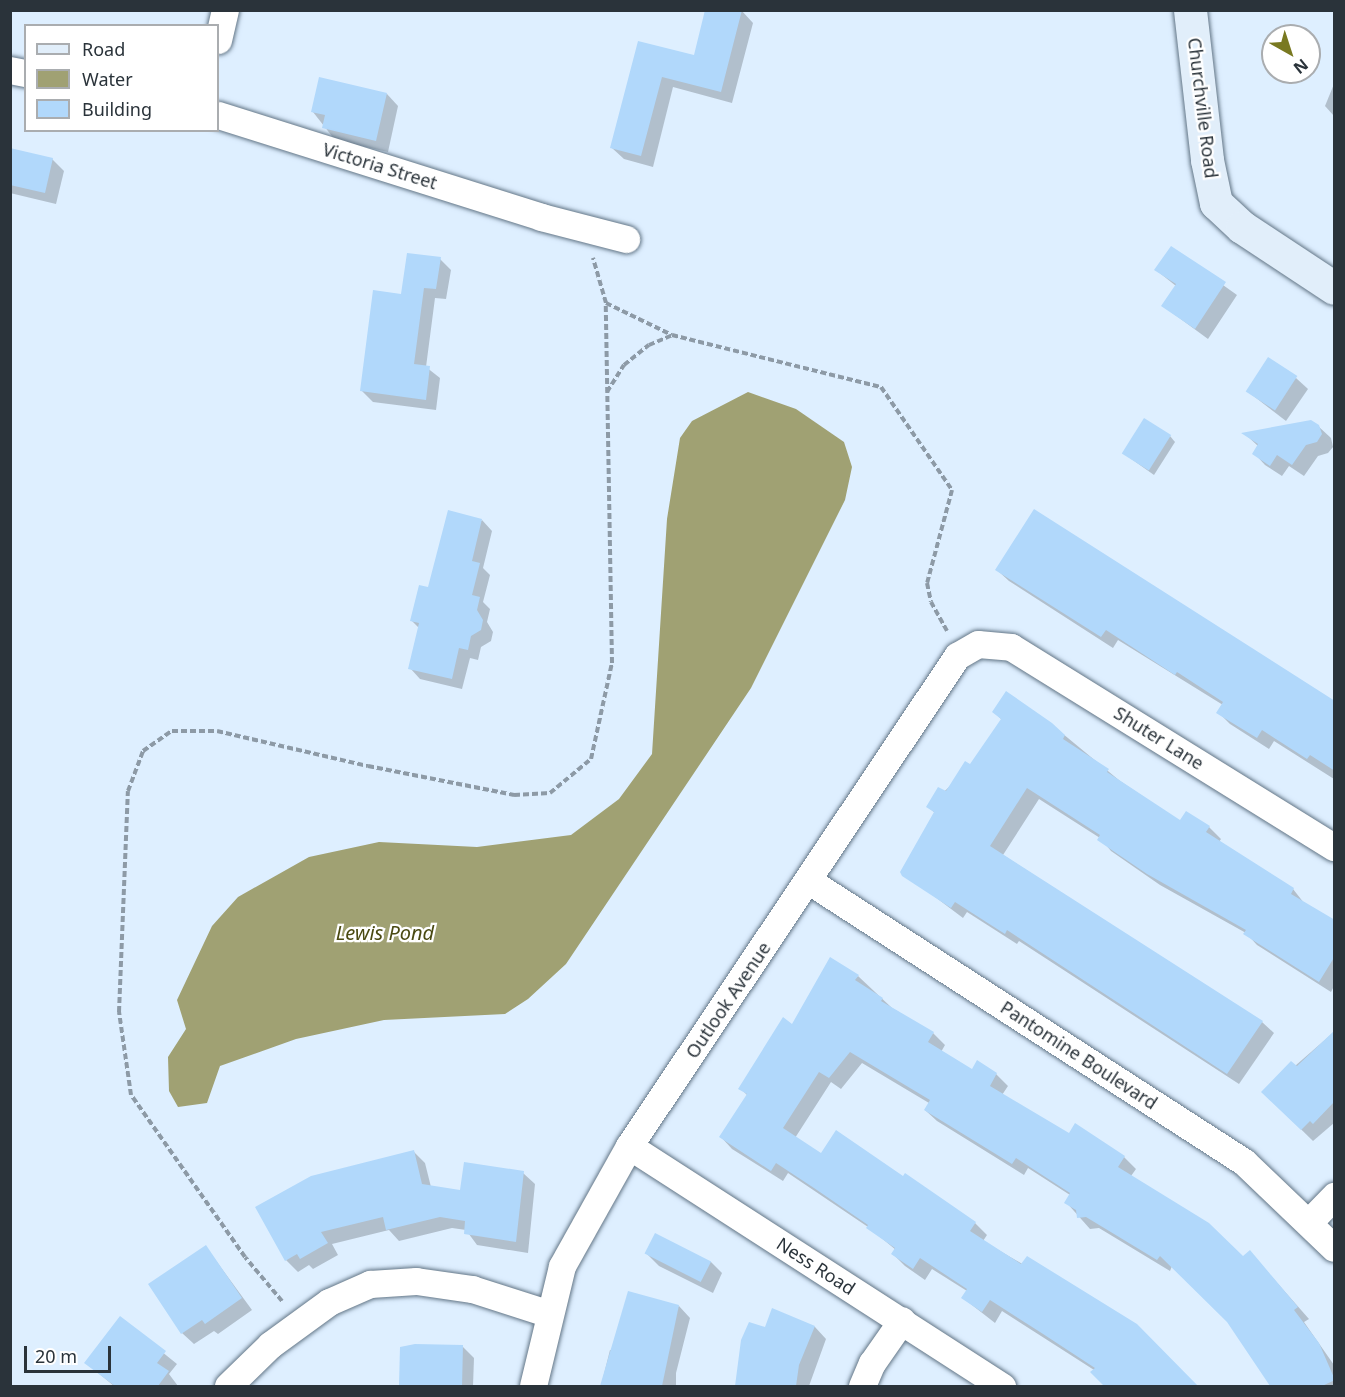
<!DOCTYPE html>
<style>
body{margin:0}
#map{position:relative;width:1345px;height:1397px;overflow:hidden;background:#deefff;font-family:"Noto Sans",sans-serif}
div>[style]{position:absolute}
.water>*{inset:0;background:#a0a173}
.shadow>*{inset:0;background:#0003}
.building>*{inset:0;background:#b1d8fb;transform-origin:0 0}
.path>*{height:4px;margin-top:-2px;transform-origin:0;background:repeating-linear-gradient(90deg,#8d9aa6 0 6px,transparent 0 9px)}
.roads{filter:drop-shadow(0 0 2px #637687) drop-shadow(0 0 2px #637687)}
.street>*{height:27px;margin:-13.5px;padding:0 13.5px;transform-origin:13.5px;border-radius:13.5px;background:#fff}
.secondary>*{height:33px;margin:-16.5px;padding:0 16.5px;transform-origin:16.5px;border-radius:16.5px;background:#e1eefa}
span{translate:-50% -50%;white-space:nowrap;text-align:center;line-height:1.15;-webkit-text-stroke:4.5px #fff;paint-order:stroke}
.street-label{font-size:18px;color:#2a333a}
.water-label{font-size:20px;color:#4a4a12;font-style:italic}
.frame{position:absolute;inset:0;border:12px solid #2a333a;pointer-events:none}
.legend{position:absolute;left:24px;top:24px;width:195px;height:108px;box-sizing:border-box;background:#fff;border:2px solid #aaadb0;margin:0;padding:8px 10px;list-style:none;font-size:18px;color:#2a333a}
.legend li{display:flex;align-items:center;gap:12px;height:30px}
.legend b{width:30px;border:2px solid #aaadb0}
.north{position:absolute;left:1261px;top:24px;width:60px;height:60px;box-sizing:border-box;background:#fff;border:2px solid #aaadb0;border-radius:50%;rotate:141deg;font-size:16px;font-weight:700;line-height:24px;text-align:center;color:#2a333a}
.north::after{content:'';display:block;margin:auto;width:21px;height:27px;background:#797921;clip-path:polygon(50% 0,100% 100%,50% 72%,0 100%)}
.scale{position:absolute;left:24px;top:1346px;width:87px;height:27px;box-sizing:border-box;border:3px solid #2a333a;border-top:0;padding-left:8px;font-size:18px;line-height:21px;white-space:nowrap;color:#2a333a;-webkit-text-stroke:4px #fff;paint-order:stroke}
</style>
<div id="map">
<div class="water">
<div style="clip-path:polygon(748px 392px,796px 409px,844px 442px,852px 467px,845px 500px,751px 688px,566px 964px,528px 999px,505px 1014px,384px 1020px,296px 1039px,220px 1066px,207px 1103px,178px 1107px,169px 1091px,168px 1057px,186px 1029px,177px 1000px,212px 926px,238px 897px,309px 857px,379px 842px,477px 847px,571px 835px,619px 799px,652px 754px,667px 519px,680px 438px,692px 421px)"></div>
</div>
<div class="shadow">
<div style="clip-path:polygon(742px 11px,753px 23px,732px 103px,673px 87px,653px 167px,624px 159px,612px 148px,639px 43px,695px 57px)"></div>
<div style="clip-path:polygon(1334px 84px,1334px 116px,1325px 106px)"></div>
<div style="clip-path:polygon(387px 94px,398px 106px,388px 152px,335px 140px,313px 112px)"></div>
<div style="clip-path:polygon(10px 153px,52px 159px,64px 171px,56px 204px,10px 193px)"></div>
<div style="clip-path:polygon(1171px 248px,1237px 295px,1208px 339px,1163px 306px,1176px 286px,1156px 270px)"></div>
<div style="clip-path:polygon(440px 259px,451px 270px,446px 299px,435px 298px,426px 367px,440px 378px,436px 410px,373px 402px,362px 391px,402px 296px)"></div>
<div style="clip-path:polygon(1296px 378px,1308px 389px,1286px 421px,1247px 391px)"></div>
<div style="clip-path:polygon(1318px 426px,1331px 438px,1333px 447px,1328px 453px,1318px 456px,1304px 476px,1289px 466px,1282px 476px,1265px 465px,1254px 453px,1258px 446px,1245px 434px)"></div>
<div style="clip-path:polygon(1170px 436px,1175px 442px,1154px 475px,1123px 453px)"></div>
<div style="clip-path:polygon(482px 520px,492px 531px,483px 568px,490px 575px,483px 602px,490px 609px,487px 622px,493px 632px,491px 641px,481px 647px,478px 660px,470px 658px,462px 689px,420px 679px,410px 668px,419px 628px,412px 621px,429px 589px)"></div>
<div style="clip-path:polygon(997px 570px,1334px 705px,1334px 779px,1274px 741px,1269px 749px,1230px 724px,1218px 712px,1223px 705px,1118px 640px,1113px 648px,1009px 581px)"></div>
<div style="clip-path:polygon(994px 712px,1051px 724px,1120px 781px,1181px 822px,1186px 813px,1209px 827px,1221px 839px,1219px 842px,1293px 889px,1304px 903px,1334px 922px,1334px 986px,1331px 992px,1257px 945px,1246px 933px,1160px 885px,1111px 851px,1100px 838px,1039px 799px,1003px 855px,1262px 1022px,1274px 1033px,1239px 1084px,1019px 941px,1017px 944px,967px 912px,963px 918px,902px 872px,935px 813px,928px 807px,971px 766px,1002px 720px)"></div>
<div style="clip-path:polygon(858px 976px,892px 1008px,933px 1033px,945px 1045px,941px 1052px,972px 1071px,978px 1062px,996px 1074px,1008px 1086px,1002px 1095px,1069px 1135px,1124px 1157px,1136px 1169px,1131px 1176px,1243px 1258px,1250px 1252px,1309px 1319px,1304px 1322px,1334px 1365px,1334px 1386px,1271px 1386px,1229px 1321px,1172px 1266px,1170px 1271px,1099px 1228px,1090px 1229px,1066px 1202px,1070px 1195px,1028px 1168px,1024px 1175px,937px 1121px,925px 1110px,929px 1103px,862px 1063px,841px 1089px,831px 1082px,795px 1138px,821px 1155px,975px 1223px,987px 1235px,983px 1241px,1149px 1338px,1195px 1386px,1113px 1386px,1105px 1377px,1002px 1311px,995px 1323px,963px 1298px,967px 1291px,932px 1269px,925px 1280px,905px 1266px,893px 1254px,896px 1250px,868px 1227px,788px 1173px,783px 1181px,732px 1149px,721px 1137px,748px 1096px,740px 1088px,793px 1026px)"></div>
<div style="clip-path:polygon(1334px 1032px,1334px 1123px,1313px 1141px,1264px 1093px)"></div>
<div style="clip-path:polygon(414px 1152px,425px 1163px,431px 1187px,461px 1192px,523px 1173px,535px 1184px,528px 1253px,477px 1245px,466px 1230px,452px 1228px,399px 1241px,389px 1230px,332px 1244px,338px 1255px,313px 1269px,309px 1265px,298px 1272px,286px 1260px)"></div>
<div style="clip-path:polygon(206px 1247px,252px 1310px,218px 1334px,214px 1331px,194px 1344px,182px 1333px)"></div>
<div style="clip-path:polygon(647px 1254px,711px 1262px,722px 1273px,713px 1293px,659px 1266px)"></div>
<div style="clip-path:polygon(679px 1306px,690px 1318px,676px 1373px,676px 1386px,601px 1386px,610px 1350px,614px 1351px)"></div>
<div style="clip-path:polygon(773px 1310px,815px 1327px,826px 1339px,809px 1386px,737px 1386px,743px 1341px,766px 1328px)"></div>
<div style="clip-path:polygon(120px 1318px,177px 1364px,169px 1374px,178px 1386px,114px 1386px,86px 1363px)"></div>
<div style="clip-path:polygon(462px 1346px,474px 1358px,473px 1386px,400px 1386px,401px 1348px)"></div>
</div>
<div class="building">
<div style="clip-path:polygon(705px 10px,742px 10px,721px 92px,662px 77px,641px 156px,610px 148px,638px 41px,694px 55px)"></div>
<div style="clip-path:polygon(319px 77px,387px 93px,376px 141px,322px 128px,325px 115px,311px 112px)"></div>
<div style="clip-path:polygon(10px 148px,53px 158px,45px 193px,10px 185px)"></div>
<div style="clip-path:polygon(1171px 246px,1226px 282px,1195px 329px,1161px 306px,1176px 284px,1154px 270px)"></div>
<div style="clip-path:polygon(407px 253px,441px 257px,436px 289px,424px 288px,414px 364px,430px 366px,426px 400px,360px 391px,373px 290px,401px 294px)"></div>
<div style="left:1268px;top:357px;width:35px;height:41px;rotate:33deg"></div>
<div style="left:1144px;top:418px;width:32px;height:42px;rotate:32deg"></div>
<div style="clip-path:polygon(1311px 420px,1319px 425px,1322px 434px,1317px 442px,1306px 445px,1292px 465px,1277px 455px,1270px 466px,1252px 454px,1258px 444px,1241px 433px)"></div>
<div style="clip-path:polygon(1034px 509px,1335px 701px,1335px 771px,1310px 755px,1307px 759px,1262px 730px,1257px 738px,1216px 713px,1223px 702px,1177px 672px,1175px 675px,1106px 630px,1101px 637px,995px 570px)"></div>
<div style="clip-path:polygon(448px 510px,482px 519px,472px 561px,480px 563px,472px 595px,480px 597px,477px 610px,483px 620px,481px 630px,471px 636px,468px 650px,459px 648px,452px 679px,408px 669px,419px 623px,410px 621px,419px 585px,428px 587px)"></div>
<div style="clip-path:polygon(1006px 691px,1052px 723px,1065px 735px,1063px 739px,1109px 769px,1107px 772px,1180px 820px,1186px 811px,1210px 826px,1206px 832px,1294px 888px,1291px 894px,1335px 920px,1335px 956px,1319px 982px,1243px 934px,1246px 930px,1147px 874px,1097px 840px,1100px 835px,1027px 788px,990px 846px,1263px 1021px,1227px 1074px,1007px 930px,1005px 934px,955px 902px,951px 908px,902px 876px,900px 872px,934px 812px,926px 807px,938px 787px,946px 791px,965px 761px,970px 764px,1001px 719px,992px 712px)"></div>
<div style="clip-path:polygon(830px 957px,859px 975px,855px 980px,883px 998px,881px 1001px,934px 1032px,928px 1042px,972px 1069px,977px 1060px,997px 1073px,990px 1086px,1069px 1133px,1075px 1123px,1125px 1156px,1118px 1167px,1209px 1223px,1243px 1256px,1250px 1250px,1298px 1307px,1294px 1310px,1319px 1343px,1335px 1380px,1322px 1386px,1270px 1386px,1227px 1322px,1160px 1256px,1157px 1260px,1086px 1217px,1077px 1218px,1076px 1210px,1064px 1203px,1070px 1193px,1016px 1158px,1012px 1164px,924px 1110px,930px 1100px,850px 1052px,829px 1078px,819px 1072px,783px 1128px,821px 1153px,836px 1130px,903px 1176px,905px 1173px,976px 1222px,970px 1231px,1021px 1264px,1027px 1256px,1137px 1324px,1198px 1386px,1104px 1386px,1090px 1372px,1095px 1368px,1040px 1332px,990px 1300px,982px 1312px,961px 1298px,967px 1289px,920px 1258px,913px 1269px,891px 1254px,895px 1248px,866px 1228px,868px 1225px,814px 1188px,776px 1163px,771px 1171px,719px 1137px,747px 1094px,738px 1089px,783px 1017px,792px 1024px)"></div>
<div style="clip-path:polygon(1335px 1030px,1335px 1101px,1313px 1124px,1310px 1121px,1301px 1130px,1261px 1092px,1291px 1061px,1297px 1066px)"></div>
<div style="clip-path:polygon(414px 1150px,422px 1184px,460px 1190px,464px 1162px,524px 1171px,516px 1242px,464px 1234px,465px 1221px,440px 1217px,386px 1230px,383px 1217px,321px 1232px,328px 1243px,300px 1259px,297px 1254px,285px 1261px,255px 1207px,311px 1176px)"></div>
<div style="left:655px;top:1233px;width:63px;height:23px;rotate:27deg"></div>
<div style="clip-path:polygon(206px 1245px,242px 1298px,205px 1324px,202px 1320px,181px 1334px,148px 1284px)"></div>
<div style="clip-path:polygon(628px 1291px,679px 1305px,662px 1386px,600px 1386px)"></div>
<div style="clip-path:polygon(772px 1308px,815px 1326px,799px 1365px,796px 1386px,735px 1386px,741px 1340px,749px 1322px,765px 1327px)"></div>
<div style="clip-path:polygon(120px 1316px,166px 1351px,157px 1363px,169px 1371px,158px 1386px,115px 1386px,84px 1363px)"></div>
<div style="clip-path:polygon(415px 1344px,463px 1345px,462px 1386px,399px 1386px,400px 1347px)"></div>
</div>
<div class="path">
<div style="left:606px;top:303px;width:73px;rotate:25.9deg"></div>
<div style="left:672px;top:335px;width:215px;rotate:14deg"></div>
<div style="left:881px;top:387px;width:125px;rotate:55.4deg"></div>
<div style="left:952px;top:490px;width:96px;rotate:105deg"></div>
<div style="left:927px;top:583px;width:19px;rotate:78deg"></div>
<div style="left:931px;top:602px;width:33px;rotate:61deg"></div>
<div style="left:607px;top:392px;width:32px;rotate:-58deg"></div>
<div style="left:624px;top:365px;width:32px;rotate:-39deg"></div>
<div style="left:649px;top:345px;width:25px;rotate:-23deg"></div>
<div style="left:282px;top:1301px;width:57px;rotate:-130.1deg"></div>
<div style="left:245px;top:1257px;width:198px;rotate:-125.1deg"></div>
<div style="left:131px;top:1095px;width:84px;rotate:-98.2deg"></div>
<div style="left:119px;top:1012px;width:221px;rotate:-87.7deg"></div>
<div style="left:128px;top:791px;width:43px;rotate:-69.4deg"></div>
<div style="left:143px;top:751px;width:35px;rotate:-35deg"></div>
<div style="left:172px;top:731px;width:45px"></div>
<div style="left:217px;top:731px;width:155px;rotate:13.1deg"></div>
<div style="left:368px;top:766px;width:149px;rotate:11.2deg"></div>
<div style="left:514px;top:795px;width:36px;rotate:-3deg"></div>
<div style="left:550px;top:793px;width:53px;rotate:-39.7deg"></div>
<div style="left:591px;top:759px;width:98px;rotate:-77.7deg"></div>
<div style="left:612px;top:663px;width:360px;rotate:-91deg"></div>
<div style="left:606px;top:303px;width:47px;rotate:-106.1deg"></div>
</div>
<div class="roads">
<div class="street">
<div style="left:218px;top:40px;width:31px;rotate:-77deg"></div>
<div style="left:10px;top:70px;width:16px;rotate:11deg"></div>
<div style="left:218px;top:115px;width:339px;rotate:17.5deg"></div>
<div style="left:541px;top:217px;width:88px;rotate:14.5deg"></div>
<div style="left:809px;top:881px;width:518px;rotate:32.86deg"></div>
<div style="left:1244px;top:1162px;width:124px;rotate:43.7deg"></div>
<div style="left:629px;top:1146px;width:444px;rotate:32.8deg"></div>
<div style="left:1310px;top:1221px;width:35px;rotate:-46deg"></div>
<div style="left:228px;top:1386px;width:59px;rotate:-44.3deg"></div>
<div style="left:270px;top:1345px;width:73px;rotate:-36.1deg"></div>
<div style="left:329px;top:1302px;width:45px;rotate:-23.7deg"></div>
<div style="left:370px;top:1284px;width:46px;rotate:-3.7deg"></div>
<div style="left:416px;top:1281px;width:57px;rotate:8.1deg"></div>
<div style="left:472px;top:1289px;width:79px;rotate:17.7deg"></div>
<div style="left:533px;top:1386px;width:123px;rotate:-76.4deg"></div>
<div style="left:562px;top:1266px;width:137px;rotate:-60.8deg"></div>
<div style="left:629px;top:1146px;width:590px;rotate:-56.2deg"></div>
<div style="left:957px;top:656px;width:24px;rotate:-30deg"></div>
<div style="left:978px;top:644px;width:33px;rotate:5deg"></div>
<div style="left:1011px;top:647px;width:380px;rotate:31.8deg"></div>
<div style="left:862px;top:1386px;width:25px;rotate:-67deg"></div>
<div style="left:872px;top:1363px;width:52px;rotate:-55.1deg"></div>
</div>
<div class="secondary">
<div style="left:1190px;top:10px;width:151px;rotate:83.5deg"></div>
<div style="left:1207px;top:160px;width:44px;rotate:78.2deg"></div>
<div style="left:1216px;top:203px;width:35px;rotate:43deg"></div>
<div style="left:1242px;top:227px;width:110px;rotate:33.5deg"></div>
</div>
</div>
<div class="street-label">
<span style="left:1203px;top:108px;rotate:83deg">Churchville Road</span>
<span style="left:380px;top:166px;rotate:17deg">Victoria Street</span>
<span style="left:1159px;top:738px;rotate:32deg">Shuter Lane</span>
<span style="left:728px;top:1000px;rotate:-56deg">Outlook Avenue</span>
<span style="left:1079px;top:1055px;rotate:33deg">Pantomine Boulevard</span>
<span style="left:816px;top:1266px;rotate:33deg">Ness Road</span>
</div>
<div class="water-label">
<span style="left:385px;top:932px">Lewis Pond</span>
</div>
<div class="frame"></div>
<ul class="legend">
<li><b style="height:8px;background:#e1eefa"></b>Road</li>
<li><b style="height:16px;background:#a0a173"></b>Water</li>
<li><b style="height:16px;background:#b1d8fb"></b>Building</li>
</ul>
<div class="north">N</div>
<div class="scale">20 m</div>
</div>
